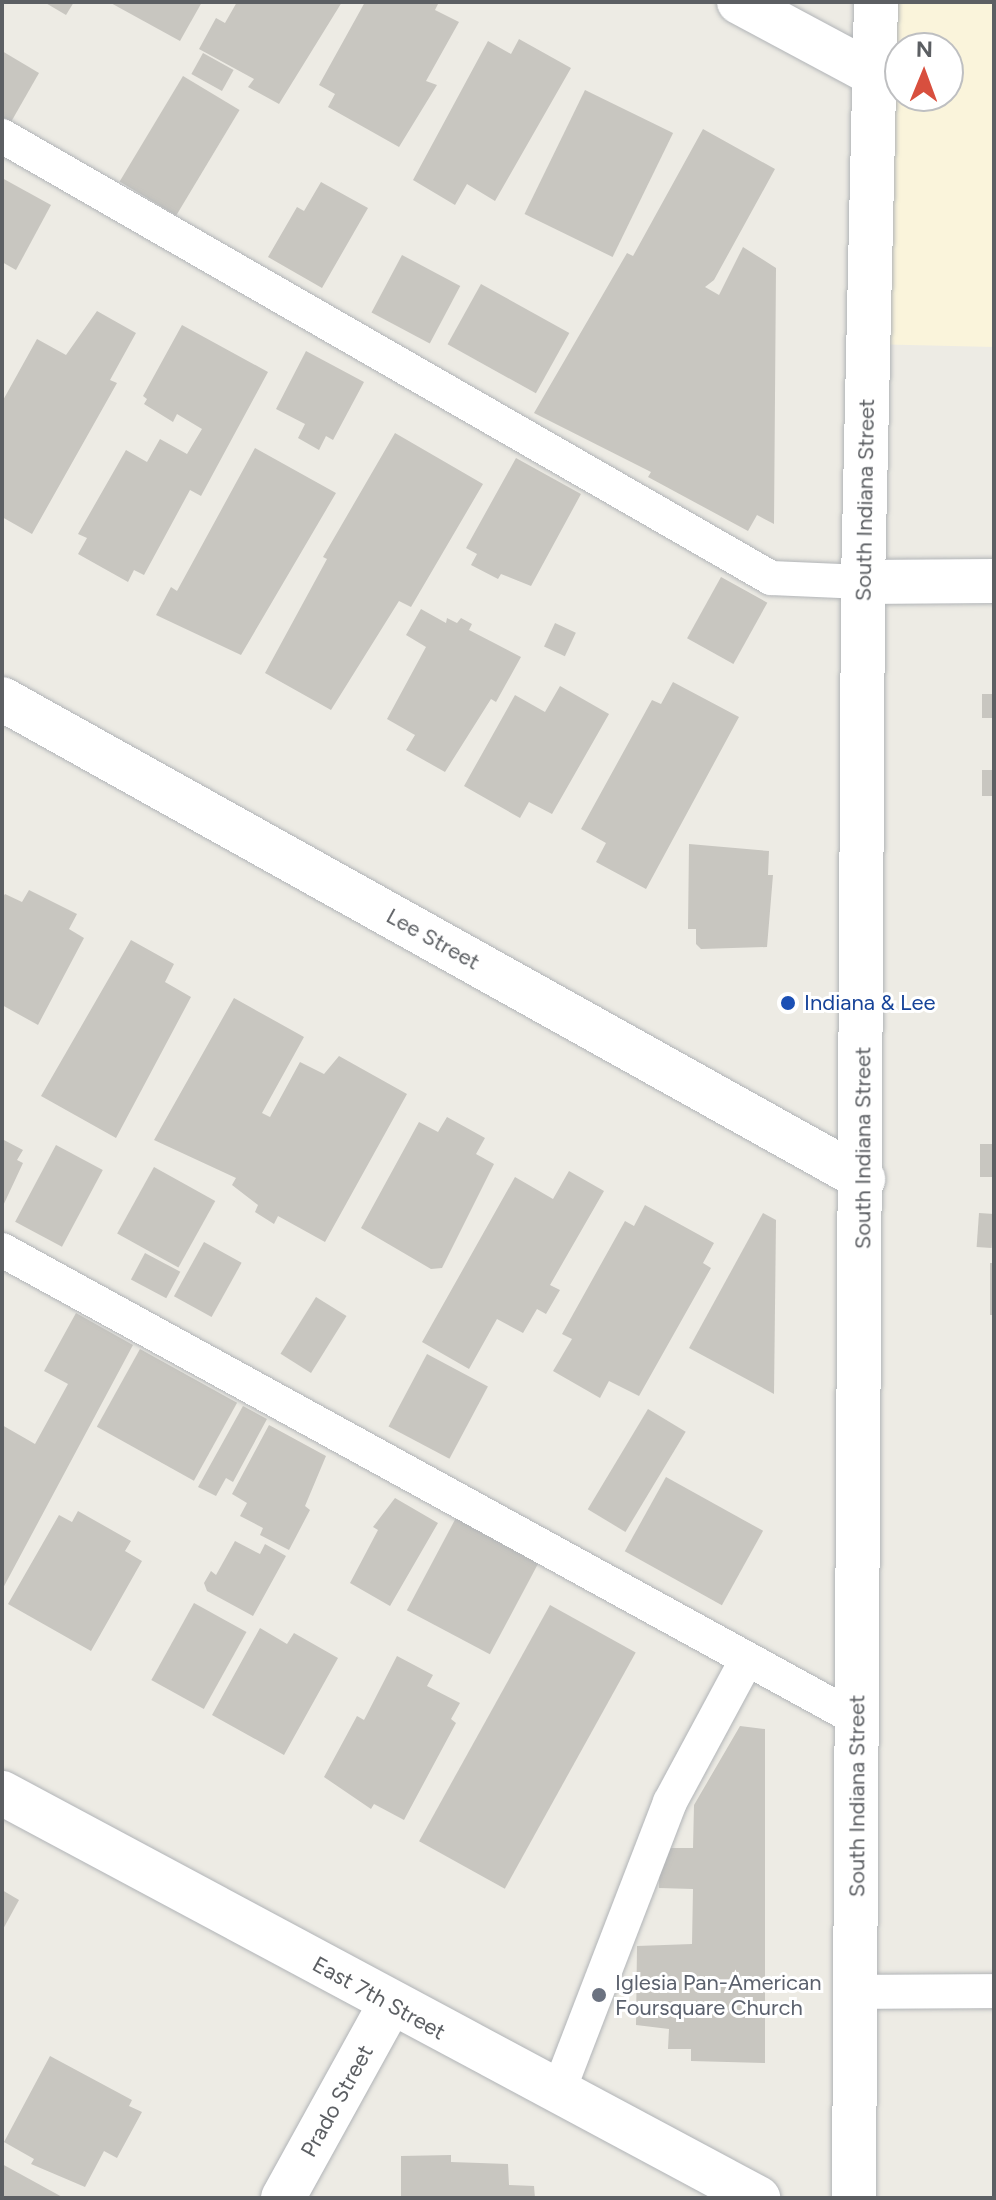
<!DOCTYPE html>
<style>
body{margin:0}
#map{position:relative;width:996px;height:2200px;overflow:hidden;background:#edebe4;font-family:Figtree,sans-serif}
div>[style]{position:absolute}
.commercial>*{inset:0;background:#faf4db}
.building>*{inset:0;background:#c8c6c0;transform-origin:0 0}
.roads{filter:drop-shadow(0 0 2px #b1b4b7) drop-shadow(0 0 2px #b1b4b7)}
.lane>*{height:34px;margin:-17px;padding:0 17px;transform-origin:17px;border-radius:17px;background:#fff}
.street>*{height:44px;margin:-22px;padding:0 22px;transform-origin:22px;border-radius:22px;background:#fff}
.secondary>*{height:44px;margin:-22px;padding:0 22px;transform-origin:22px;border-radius:22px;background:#fff}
.dots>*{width:22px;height:22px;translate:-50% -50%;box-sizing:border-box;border:4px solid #fff;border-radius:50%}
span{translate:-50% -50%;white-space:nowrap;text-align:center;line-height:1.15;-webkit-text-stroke:6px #fff;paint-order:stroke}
.street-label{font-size:22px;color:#5c5f63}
.transit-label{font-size:22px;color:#164399}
.left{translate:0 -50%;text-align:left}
.worship-label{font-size:22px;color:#5b616d}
.frame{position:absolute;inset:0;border:4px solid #5c5f63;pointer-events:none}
.north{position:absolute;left:884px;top:32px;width:80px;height:80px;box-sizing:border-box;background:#fff;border:2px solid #bebfc1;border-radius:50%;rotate:1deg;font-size:22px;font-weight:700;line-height:32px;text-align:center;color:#5c5f63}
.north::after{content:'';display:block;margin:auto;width:28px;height:36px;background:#d84f3e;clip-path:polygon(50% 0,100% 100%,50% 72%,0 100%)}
</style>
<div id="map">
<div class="commercial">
<div style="clip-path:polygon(evenodd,877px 2px,994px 2px,994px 347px,867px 344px,877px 2px,900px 48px,948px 48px,948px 96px,900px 96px,900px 48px)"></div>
</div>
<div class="building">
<div style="clip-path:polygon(44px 2px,74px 2px,66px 15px)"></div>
<div style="clip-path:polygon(109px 2px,202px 2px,180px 41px)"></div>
<div style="clip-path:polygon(237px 2px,342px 2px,279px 104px,248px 87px,254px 79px,199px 49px,216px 18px,225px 23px)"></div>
<div style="clip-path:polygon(365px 2px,439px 2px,435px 10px,459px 22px,426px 81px,437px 85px,399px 147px,328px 107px,335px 94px,319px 85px)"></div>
<div style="clip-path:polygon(519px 39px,571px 68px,495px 201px,467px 184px,455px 205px,413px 180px,488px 41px,511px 54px)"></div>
<div style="clip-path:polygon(2px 51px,39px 73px,11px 122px,2px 117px)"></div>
<div style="left:203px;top:53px;width:35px;height:24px;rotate:29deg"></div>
<div style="left:183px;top:76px;width:66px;height:123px;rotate:31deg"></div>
<div style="left:585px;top:90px;width:98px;height:138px;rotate:26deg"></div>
<div style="clip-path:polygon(703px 129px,775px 169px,714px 280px,705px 287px,719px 295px,743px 247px,776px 268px,774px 524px,757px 515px,748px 531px,648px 477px,651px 472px,534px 413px,627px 253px,633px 256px)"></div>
<div style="clip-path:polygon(2px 178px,51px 205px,16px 270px,2px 262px)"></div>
<div style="clip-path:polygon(321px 182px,368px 208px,322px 288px,268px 257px,297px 207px,304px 211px)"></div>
<div style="left:402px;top:255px;width:66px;height:65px;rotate:28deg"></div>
<div style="left:481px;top:284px;width:101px;height:69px;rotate:29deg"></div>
<div style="clip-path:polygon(97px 311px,136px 333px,110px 380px,117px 383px,32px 534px,2px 517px,2px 402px,37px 339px,66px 355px)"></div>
<div style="clip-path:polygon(182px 325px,268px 372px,201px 496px,190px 490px,144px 575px,134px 570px,128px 582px,78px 554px,87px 538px,78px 534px,126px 450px,147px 462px,160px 439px,187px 454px,202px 429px,177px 414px,173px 422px,144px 404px,147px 399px,143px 396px)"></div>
<div style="clip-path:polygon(306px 351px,364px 382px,333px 440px,326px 436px,319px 450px,298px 438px,305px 424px,276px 409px)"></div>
<div style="clip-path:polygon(395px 433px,483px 484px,411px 607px,399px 601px,331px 710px,265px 673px,327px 559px,323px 557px)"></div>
<div style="clip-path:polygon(255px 448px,336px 493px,241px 655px,156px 615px,171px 587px,177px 591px)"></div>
<div style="clip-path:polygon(516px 458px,581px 494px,531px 586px,501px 574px,498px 579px,471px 565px,477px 554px,466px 548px)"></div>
<div style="left:721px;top:577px;width:53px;height:70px;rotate:29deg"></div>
<div style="clip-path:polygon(421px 609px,446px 623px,447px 618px,457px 623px,461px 618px,472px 624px,469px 630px,521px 657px,496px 702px,491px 699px,445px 772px,406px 750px,415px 735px,387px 719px,426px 647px,406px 635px)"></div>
<div style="left:555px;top:623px;width:23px;height:26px;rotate:25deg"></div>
<div style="clip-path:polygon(673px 682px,739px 717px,646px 889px,596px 862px,606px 843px,581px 829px,652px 700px,661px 704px)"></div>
<div style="clip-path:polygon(560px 686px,609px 714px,552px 814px,529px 802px,520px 818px,464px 786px,515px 695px,545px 712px)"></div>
<div style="left:982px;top:694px;width:12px;height:24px"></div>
<div style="left:982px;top:770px;width:12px;height:26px"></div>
<div style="clip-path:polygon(689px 844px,769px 851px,768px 875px,773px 875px,767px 947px,701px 949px,696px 944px,696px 929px,688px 929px)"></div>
<div style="clip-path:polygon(29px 890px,77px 914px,69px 929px,84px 938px,38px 1025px,2px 1005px,2px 898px,5px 894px,22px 902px)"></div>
<div style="clip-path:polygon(131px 940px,174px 964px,165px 982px,191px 997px,116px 1138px,41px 1096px)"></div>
<div style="clip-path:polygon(234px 998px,304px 1037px,262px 1113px,270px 1117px,300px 1062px,324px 1074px,339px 1056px,407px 1094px,325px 1242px,278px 1216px,274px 1224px,255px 1212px,258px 1205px,232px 1185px,236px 1178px,154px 1140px)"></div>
<div style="clip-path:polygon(447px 1117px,485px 1138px,476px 1154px,494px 1164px,442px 1268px,431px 1269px,361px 1228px,419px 1122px,438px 1132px)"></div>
<div style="clip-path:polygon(2px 1139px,23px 1150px,17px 1160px,23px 1163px,2px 1208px)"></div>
<div style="left:980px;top:1144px;width:14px;height:33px"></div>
<div style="left:56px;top:1145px;width:53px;height:87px;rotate:28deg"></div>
<div style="left:154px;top:1167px;width:70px;height:76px;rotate:29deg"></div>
<div style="clip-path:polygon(569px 1171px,604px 1191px,550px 1285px,560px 1290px,546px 1314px,537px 1309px,523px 1333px,497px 1319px,469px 1369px,422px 1342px,515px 1177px,553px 1199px)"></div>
<div style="clip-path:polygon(645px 1205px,714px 1243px,703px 1263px,711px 1268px,639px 1396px,609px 1381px,600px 1398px,553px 1371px,572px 1339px,562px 1334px,625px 1221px,634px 1226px)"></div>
<div style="clip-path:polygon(763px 1213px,776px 1220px,774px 1394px,689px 1348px)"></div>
<div style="left:979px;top:1213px;width:15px;height:34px;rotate:4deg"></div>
<div style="left:204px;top:1242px;width:43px;height:62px;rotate:29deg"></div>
<div style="left:145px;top:1253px;width:40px;height:30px;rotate:28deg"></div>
<div style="left:990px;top:1263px;width:4px;height:52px"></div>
<div style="left:316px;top:1297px;width:36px;height:67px;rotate:32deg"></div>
<div style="clip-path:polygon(76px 1313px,133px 1345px,2px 1590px,2px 1425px,35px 1444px,68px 1384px,44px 1371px)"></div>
<div style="left:140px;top:1349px;width:111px;height:89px;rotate:29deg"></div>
<div style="left:427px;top:1354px;width:69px;height:82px;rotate:28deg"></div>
<div style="clip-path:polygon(243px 1406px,267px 1419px,233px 1482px,226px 1478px,216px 1496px,198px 1487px)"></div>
<div style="left:648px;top:1409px;width:44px;height:117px;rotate:31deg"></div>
<div style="clip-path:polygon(269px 1425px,326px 1456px,305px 1506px,310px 1510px,289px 1550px,260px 1535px,263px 1528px,240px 1516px,247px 1503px,232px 1494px)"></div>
<div style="left:666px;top:1477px;width:111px;height:85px;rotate:29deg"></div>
<div style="clip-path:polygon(395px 1498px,438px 1523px,390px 1606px,350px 1583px,378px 1530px,373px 1527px)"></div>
<div style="clip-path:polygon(78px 1511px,131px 1541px,125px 1551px,142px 1561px,91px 1651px,8px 1604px,59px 1515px,72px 1522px)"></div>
<div style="left:458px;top:1514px;width:94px;height:109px;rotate:28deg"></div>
<div style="clip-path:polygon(235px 1541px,260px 1554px,265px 1544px,286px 1556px,253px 1616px,207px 1591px,204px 1583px,211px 1571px,216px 1575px)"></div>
<div style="left:194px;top:1603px;width:60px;height:88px;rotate:29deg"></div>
<div style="left:550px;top:1605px;width:98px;height:270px;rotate:29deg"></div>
<div style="clip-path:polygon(260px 1628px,287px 1644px,294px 1633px,338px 1658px,284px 1755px,212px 1715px)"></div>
<div style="clip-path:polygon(397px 1656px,433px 1675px,427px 1686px,460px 1703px,451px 1719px,456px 1723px,404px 1820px,374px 1804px,371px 1809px,324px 1777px,357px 1716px,364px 1720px)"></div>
<div style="clip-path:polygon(740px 1726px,765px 1729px,765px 2063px,691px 2061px,691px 2049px,668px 2049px,669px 2029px,636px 2025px,637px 1946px,692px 1944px,693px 1889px,659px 1888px,660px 1848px,693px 1848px,694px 1805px)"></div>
<div style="clip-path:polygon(2px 1890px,19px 1900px,2px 1931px)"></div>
<div style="clip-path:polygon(50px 2056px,132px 2100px,129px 2106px,142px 2112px,117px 2158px,104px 2151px,85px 2187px,31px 2164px,34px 2159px,4px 2142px)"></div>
<div style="clip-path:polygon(451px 2155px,451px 2162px,508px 2164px,509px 2185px,534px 2186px,535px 2198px,401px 2198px,401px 2156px)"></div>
<div style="clip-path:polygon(2px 2164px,64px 2198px,2px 2198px)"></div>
</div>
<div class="roads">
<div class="lane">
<div style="left:2px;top:136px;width:887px;rotate:29.89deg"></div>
<div style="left:771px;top:578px;width:92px;rotate:2.5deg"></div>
<div style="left:2px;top:1250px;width:975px;rotate:28.75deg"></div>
<div style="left:855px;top:1992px;width:139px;rotate:-0.4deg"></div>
<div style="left:557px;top:2095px;width:314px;rotate:-68.9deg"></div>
<div style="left:670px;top:1802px;width:160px;rotate:-61.7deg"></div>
</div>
<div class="street">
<div style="left:739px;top:2px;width:152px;rotate:28.2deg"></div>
<div style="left:863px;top:582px;width:131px;rotate:-0.4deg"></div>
<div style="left:2px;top:699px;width:986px;rotate:29.14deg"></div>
<div style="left:2px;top:1793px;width:858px;rotate:28.18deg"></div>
<div style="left:283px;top:2198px;width:222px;rotate:-61.1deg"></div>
</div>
<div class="secondary">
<div style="left:854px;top:2198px;width:1616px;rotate:-89.68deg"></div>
<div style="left:863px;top:582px;width:580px;rotate:-88.72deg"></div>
</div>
</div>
<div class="dots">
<div style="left:788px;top:1003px;background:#1a4fb4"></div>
<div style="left:599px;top:1995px;background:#6b7280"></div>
</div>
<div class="street-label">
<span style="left:865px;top:500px;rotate:-89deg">South Indiana Street</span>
<span style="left:433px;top:939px;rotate:29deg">Lee Street</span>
<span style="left:863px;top:1148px;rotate:-90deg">South Indiana Street</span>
<span style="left:857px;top:1796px;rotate:-90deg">South Indiana Street</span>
<span style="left:379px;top:1998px;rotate:29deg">East 7th Street</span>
<span style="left:337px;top:2101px;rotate:-61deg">Prado Street</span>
</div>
<div class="transit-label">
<span class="left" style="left:804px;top:1003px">Indiana &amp; Lee</span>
</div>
<div class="worship-label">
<span class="left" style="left:615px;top:1995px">Iglesia Pan-American<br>Foursquare Church</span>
</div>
<div class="frame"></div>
<div class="north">N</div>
</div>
